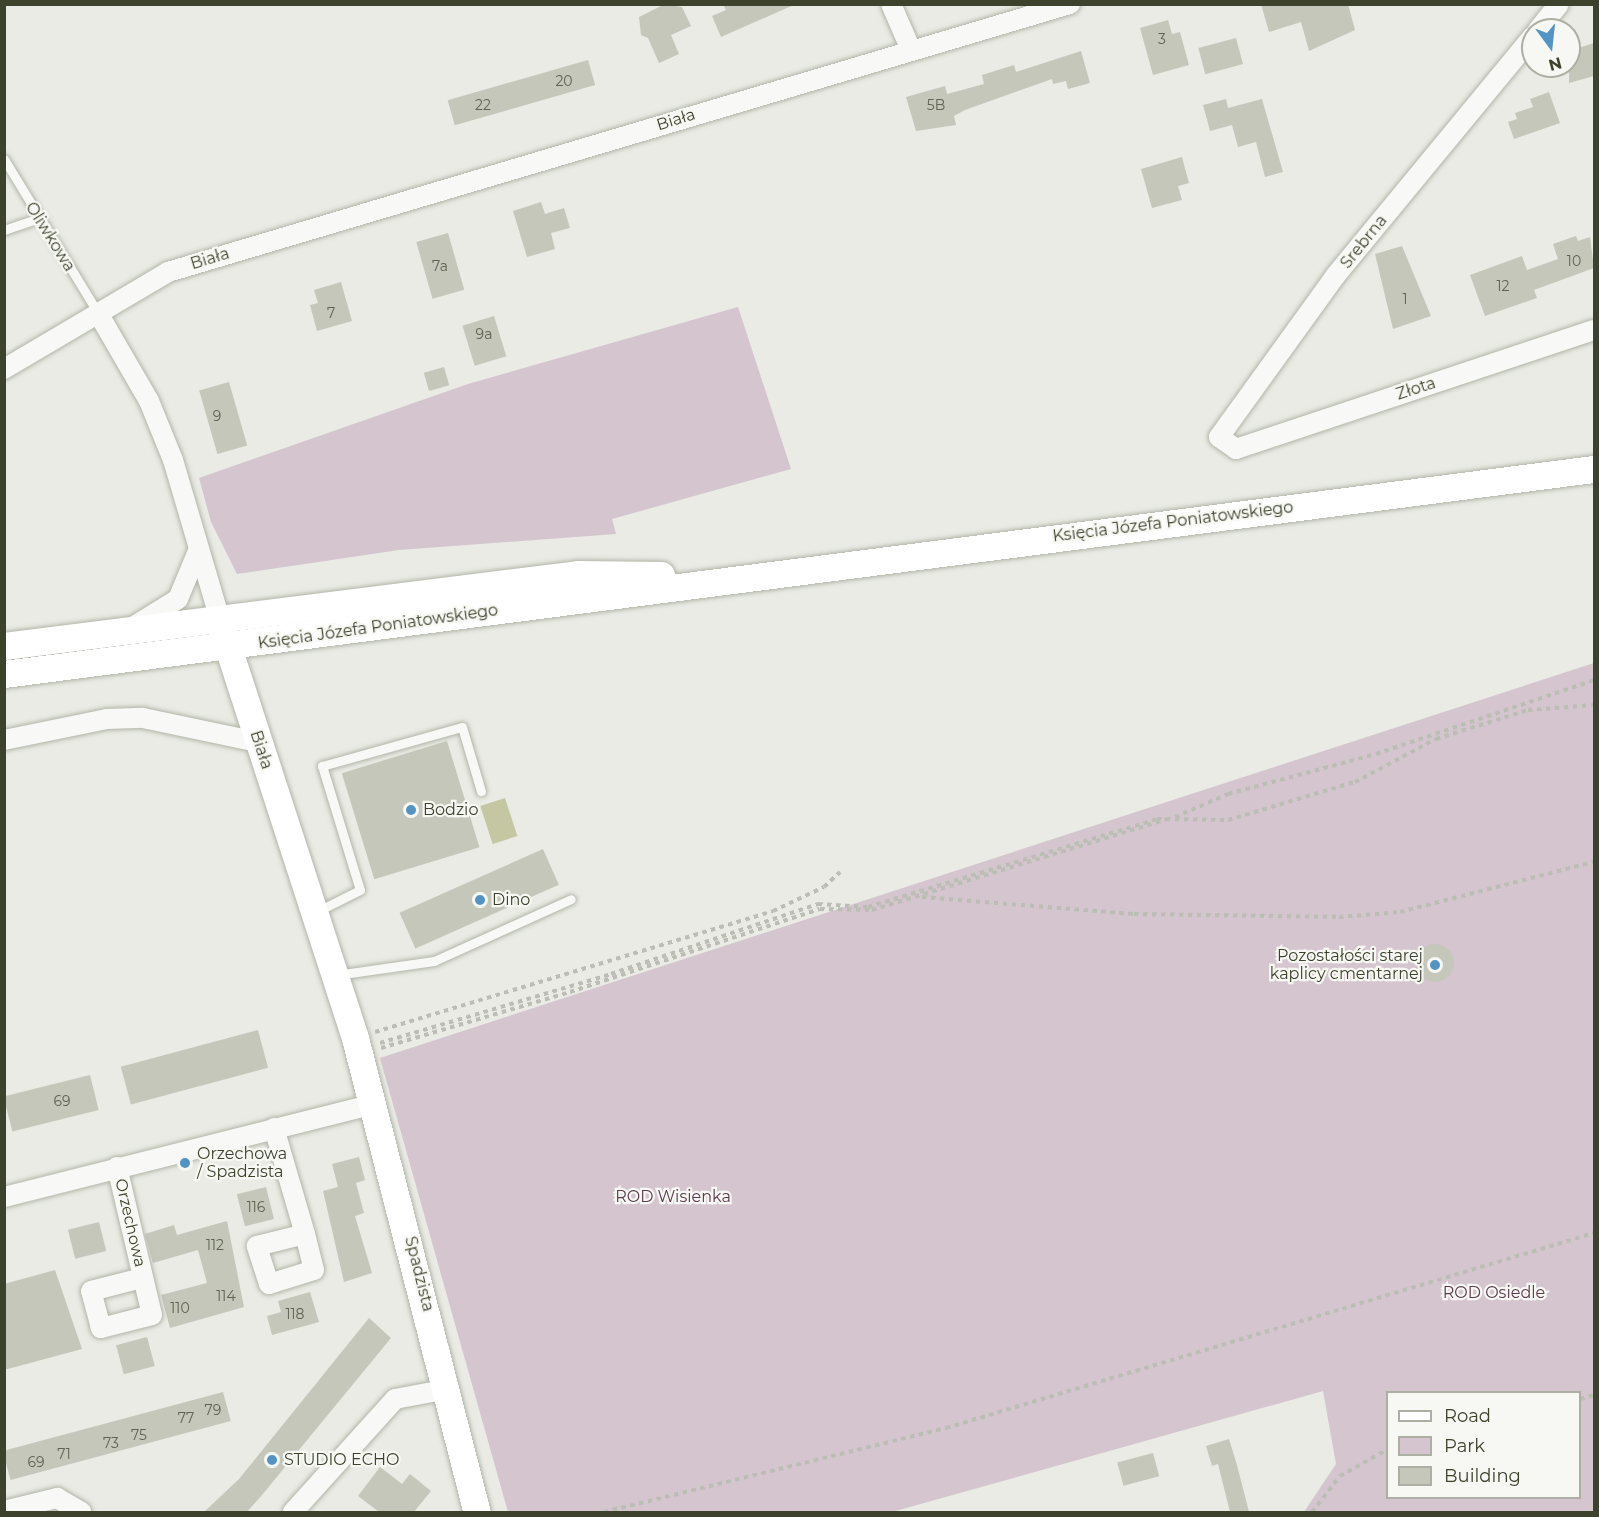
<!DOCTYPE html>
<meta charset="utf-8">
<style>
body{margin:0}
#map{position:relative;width:1599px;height:1517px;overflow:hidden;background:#e9ebe4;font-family:Montserrat,sans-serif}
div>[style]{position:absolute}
.green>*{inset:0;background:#d4c5cf}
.water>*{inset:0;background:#c4c7a2;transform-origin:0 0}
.building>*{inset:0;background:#c5c7bb;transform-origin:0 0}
.round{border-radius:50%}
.path>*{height:4px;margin-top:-2px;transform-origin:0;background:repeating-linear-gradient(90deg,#bcbeb6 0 4.5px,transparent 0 9px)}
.roads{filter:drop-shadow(0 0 2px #b2b5a9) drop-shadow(0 0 2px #b2b5a9)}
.lane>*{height:9px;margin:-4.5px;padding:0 4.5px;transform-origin:4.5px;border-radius:4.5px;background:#f8f9f6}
.street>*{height:20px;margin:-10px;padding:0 10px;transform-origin:10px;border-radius:10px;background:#f8f9f6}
.secondary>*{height:27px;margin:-13.5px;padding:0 13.5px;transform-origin:13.5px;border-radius:13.5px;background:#fff}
.dots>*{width:16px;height:16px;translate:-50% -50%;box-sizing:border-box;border:3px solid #f7f8f3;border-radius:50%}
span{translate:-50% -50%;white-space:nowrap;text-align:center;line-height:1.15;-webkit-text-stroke:4.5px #f7f8f3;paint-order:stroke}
.number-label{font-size:14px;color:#5f6350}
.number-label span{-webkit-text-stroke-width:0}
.street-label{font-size:16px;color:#3d422d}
.poi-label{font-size:16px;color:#3d422d}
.left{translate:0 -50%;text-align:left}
.right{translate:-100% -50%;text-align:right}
.park-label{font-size:16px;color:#5c3b4f}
.frame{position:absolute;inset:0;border:6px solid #3d422d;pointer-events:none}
.legend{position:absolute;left:1386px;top:1391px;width:195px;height:108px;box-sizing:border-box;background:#f7f8f3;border:2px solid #adafa4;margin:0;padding:8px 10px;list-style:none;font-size:18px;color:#3d422d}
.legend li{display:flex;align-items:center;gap:12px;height:30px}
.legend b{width:30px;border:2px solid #adafa4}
.north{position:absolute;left:1521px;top:18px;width:60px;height:60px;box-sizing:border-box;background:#f7f8f3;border:2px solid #adafa4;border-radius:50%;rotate:165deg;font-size:16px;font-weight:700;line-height:24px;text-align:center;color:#3d422d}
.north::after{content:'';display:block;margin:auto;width:21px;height:27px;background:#5494c4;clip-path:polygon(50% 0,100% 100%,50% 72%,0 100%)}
</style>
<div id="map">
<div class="green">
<div style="clip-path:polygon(738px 307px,791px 469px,612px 519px,616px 534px,399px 550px,237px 574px,211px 522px,199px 478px,468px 384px)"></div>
<div style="clip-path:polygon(evenodd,1594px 663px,1594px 1512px,1304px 1512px,1336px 1464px,1323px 1391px,892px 1512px,508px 1512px,380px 1058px,1594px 663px,1388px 1392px,1580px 1392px,1580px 1498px,1388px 1498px,1388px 1392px)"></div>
</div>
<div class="water">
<div style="left:505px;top:798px;width:40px;height:26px;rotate:72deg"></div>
</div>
<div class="building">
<div style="clip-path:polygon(665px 4px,682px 7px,691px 26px,671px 35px,679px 54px,659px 63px,648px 38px,641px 35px,639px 17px)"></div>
<div style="clip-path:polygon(723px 4px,796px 4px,721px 37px,712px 16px,726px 10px)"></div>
<div style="clip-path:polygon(1261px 4px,1348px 4px,1355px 30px,1309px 51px,1301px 22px,1269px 32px)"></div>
<div style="clip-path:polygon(1168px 20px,1172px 34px,1180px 32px,1189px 65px,1153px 75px,1140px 28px)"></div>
<div style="left:1236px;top:38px;width:27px;height:39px;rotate:75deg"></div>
<div style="clip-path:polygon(1594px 43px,1594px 76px,1569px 83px,1569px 51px)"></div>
<div style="clip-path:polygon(1081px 51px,1090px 83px,1068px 89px,1066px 81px,1053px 84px,1052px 79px,965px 110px,954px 116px,956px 125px,916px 131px,906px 97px,945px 86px,947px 94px,984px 84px,982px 75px,1014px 65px,1016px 72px)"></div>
<div style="left:588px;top:60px;width:26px;height:146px;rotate:74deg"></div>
<div style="clip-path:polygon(1549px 92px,1560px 123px,1514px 139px,1508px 122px,1517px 119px,1515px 113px,1533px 107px,1530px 99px)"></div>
<div style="clip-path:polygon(1226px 99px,1228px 108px,1262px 99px,1283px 172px,1265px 177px,1256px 142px,1238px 147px,1232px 125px,1210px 131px,1203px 105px)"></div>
<div style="clip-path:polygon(1182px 157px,1189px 183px,1178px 186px,1182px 200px,1152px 208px,1141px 169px)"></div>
<div style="clip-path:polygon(541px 202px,545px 214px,564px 208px,570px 228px,551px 233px,555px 249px,527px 257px,513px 211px)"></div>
<div style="left:448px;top:233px;width:59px;height:33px;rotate:74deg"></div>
<div style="clip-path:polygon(1576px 236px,1578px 241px,1590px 237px,1594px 268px,1534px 290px,1537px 298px,1485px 316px,1470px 275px,1522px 256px,1527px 270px,1558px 259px,1553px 244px)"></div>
<div style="clip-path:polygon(1402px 246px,1431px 316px,1393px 329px,1375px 254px)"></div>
<div style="clip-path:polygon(341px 282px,352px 321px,317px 331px,310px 305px,318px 303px,314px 290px)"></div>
<div style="left:494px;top:316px;width:42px;height:33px;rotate:73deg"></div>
<div style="left:444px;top:367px;width:19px;height:21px;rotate:74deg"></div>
<div style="left:229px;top:382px;width:66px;height:31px;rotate:74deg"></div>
<div style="left:447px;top:741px;width:111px;height:110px;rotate:73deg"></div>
<div style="left:543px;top:849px;width:39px;height:157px;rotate:66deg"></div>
<div class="round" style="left:1416px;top:944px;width:38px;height:38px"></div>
<div style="left:258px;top:1030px;width:39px;height:142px;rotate:75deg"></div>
<div style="left:90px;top:1075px;width:36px;height:89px;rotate:76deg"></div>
<div style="clip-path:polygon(359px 1157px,365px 1180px,356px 1183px,364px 1213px,355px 1216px,372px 1273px,344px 1282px,323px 1191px,338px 1187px,332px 1164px)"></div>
<div style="left:266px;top:1187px;width:33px;height:30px;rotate:76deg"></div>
<div style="clip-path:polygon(227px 1221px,244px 1307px,170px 1328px,161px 1295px,207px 1283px,198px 1250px,153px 1263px,145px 1234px,174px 1225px,177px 1235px)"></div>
<div style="left:99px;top:1222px;width:30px;height:32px;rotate:76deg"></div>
<div style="clip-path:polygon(55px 1270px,82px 1349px,4px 1370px,4px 1284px)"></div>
<div style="clip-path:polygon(310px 1292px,319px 1322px,272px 1335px,267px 1316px,281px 1312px,278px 1301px)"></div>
<div style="clip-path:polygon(369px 1318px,391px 1338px,262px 1495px,247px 1512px,204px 1512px,239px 1479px)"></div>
<div style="left:147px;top:1337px;width:30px;height:32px;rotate:75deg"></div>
<div style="left:223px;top:1392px;width:30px;height:228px;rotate:75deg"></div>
<div style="clip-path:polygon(1229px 1439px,1237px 1465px,1249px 1512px,1230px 1512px,1218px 1464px,1212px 1466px,1206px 1446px)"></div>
<div style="left:1153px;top:1453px;width:24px;height:37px;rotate:75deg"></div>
<div style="clip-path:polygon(380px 1467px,402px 1484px,410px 1474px,431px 1491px,414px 1512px,379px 1512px,358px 1496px)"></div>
</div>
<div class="path">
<div style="left:1175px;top:817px;width:58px;rotate:-23.5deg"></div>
<div style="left:1228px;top:794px;width:153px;rotate:-15.1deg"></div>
<div style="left:1376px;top:754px;width:230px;rotate:-18.7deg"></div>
<div style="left:922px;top:897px;width:213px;rotate:4.6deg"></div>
<div style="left:1134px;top:914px;width:205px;rotate:0.8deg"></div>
<div style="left:1339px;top:917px;width:61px;rotate:-4.7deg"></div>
<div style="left:1400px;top:912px;width:200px;rotate:-14.5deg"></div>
<div style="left:375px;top:1032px;width:416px;rotate:-16.9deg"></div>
<div style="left:773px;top:911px;width:56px;rotate:-25.2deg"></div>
<div style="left:824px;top:887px;width:22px;rotate:-43deg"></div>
<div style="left:380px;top:1043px;width:241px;rotate:-16.6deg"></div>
<div style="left:611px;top:974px;width:219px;rotate:-18.7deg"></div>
<div style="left:818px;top:904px;width:50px;rotate:3.4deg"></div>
<div style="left:868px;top:907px;width:302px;rotate:-16.9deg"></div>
<div style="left:1157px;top:819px;width:71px;rotate:0.8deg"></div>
<div style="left:1228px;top:820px;width:133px;rotate:-16.7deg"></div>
<div style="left:1355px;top:782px;width:92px;rotate:-28deg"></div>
<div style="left:1436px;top:739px;width:96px;rotate:-17.5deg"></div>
<div style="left:1528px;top:710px;width:66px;rotate:-4.3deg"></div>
<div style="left:381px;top:1048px;width:197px;rotate:-16.5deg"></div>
<div style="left:570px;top:992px;width:263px;rotate:-18.4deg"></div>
<div style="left:820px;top:909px;width:52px;rotate:1.1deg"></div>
<div style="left:872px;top:910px;width:310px;rotate:-17.1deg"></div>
<div style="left:1580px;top:1399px;width:15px;rotate:-16deg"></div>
<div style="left:604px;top:1512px;width:352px;rotate:-13.8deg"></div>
<div style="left:946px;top:1428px;width:677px;rotate:-16.75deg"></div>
<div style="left:1312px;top:1512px;width:46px;rotate:-52.1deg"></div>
<div style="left:1340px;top:1476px;width:55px;rotate:-29.4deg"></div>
</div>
<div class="roads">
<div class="lane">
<div style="left:4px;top:159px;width:180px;rotate:58.6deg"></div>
<div style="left:4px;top:230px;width:34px;rotate:-19deg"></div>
<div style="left:316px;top:912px;width:49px;rotate:-26.6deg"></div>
<div style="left:360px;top:890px;width:130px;rotate:-107deg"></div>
<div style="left:322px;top:766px;width:145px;rotate:-15.6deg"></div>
<div style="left:462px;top:727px;width:67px;rotate:73.5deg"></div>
<div style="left:336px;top:975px;width:99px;rotate:-8.1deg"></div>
<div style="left:434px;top:961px;width:150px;rotate:-24.3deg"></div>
</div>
<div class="street">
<div style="left:891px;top:4px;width:50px;rotate:66.5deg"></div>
<div style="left:1538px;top:30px;width:33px;rotate:-51deg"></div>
<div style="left:1533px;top:36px;width:310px;rotate:129.5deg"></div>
<div style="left:1336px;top:275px;width:200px;rotate:125.8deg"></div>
<div style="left:1219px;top:437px;width:21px;rotate:35deg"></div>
<div style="left:1236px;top:449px;width:377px;rotate:-18.4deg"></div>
<div style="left:98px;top:313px;width:102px;rotate:59.9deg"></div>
<div style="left:149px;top:401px;width:64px;rotate:67.9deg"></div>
<div style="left:173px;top:460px;width:177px;rotate:73.6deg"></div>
<div style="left:4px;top:369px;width:191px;rotate:-30.6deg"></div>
<div style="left:168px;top:272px;width:941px;rotate:-16.55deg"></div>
<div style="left:136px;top:625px;width:49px;rotate:-31.8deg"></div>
<div style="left:178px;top:599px;width:52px;rotate:-67.4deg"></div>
<div style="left:4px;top:740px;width:105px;rotate:-11.5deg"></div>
<div style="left:107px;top:719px;width:36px;rotate:-2deg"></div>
<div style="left:143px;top:718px;width:117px;rotate:11.8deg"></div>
<div style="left:274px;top:1128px;width:110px;rotate:73.7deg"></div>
<div style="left:305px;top:1234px;width:37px;rotate:76deg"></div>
<div style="left:314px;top:1270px;width:47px;rotate:162.7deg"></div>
<div style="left:269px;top:1284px;width:40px;rotate:-108deg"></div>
<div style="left:257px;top:1246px;width:49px;rotate:-14deg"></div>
<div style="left:117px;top:1167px;width:152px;rotate:76.7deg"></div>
<div style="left:152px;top:1315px;width:53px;rotate:165.7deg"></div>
<div style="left:101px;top:1328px;width:38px;rotate:-105deg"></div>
<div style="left:91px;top:1291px;width:53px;rotate:-14.3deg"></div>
<div style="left:4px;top:1197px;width:381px;rotate:-14.1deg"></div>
<div style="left:4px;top:1511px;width:55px;rotate:-13.8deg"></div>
<div style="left:57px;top:1498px;width:28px;rotate:30deg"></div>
<div style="left:293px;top:1512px;width:152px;rotate:-47.9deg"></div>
<div style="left:395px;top:1399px;width:54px;rotate:-10.7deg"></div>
</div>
<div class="secondary">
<div style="left:4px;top:646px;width:578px;rotate:-7.15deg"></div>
<div style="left:578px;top:574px;width:83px;rotate:0.7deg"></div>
<div style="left:228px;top:647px;width:411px;rotate:72deg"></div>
<div style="left:355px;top:1038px;width:489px;rotate:75.6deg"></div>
<div style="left:4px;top:674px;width:1603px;rotate:-7.35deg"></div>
</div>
</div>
<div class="dots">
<div style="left:411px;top:810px;background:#5494c4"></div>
<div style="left:480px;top:900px;background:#5494c4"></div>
<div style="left:1435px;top:965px;background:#5494c4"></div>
<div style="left:185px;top:1163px;background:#5494c4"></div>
<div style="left:272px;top:1460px;background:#5494c4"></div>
</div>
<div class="number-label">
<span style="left:1162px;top:39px">3</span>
<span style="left:564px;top:81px">20</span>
<span style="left:483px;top:105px">22</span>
<span style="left:936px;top:105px">5B</span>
<span style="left:1574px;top:261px">10</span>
<span style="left:440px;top:266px">7a</span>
<span style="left:1503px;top:286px">12</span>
<span style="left:1405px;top:299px">1</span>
<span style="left:331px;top:313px">7</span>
<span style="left:484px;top:334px">9a</span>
<span style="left:217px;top:416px">9</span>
<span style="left:62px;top:1101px">69</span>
<span style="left:256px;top:1207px">116</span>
<span style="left:215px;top:1245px">112</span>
<span style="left:226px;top:1296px">114</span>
<span style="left:180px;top:1308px">110</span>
<span style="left:295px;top:1314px">118</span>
<span style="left:213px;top:1410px">79</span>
<span style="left:186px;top:1418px">77</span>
<span style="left:139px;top:1435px">75</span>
<span style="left:111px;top:1443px">73</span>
<span style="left:64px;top:1454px">71</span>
<span style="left:36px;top:1462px">69</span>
</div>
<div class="street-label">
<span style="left:676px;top:120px;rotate:-17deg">Biała</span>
<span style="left:50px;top:237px;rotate:58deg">Oliwkowa</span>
<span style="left:1364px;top:242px;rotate:-51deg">Srebrna</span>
<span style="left:210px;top:259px;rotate:-17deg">Biała</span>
<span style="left:1416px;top:389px;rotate:-18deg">Złota</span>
<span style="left:1173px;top:522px;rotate:-7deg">Księcia Józefa Poniatowskiego</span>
<span style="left:378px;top:627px;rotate:-8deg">Księcia Józefa Poniatowskiego</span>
<span style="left:261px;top:750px;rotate:72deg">Biała</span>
<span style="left:130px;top:1223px;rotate:77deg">Orzechowa</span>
<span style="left:419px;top:1274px;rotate:76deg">Spadzista</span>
</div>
<div class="poi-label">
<span class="left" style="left:423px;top:810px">Bodzio</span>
<span class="left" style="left:492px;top:900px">Dino</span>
<span class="right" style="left:1423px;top:965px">Pozostałości starej<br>kaplicy cmentarnej</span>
<span class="left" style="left:197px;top:1163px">Orzechowa<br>/ Spadzista</span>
<span class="left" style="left:284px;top:1460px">STUDIO ECHO</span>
</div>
<div class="park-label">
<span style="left:673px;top:1197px">ROD Wisienka</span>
<span style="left:1494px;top:1293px">ROD Osiedle</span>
</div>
<div class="frame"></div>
<ul class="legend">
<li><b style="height:8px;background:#fff"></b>Road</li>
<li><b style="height:16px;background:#d4c5cf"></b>Park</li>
<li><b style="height:16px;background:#c5c7bb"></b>Building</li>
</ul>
<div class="north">N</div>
</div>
